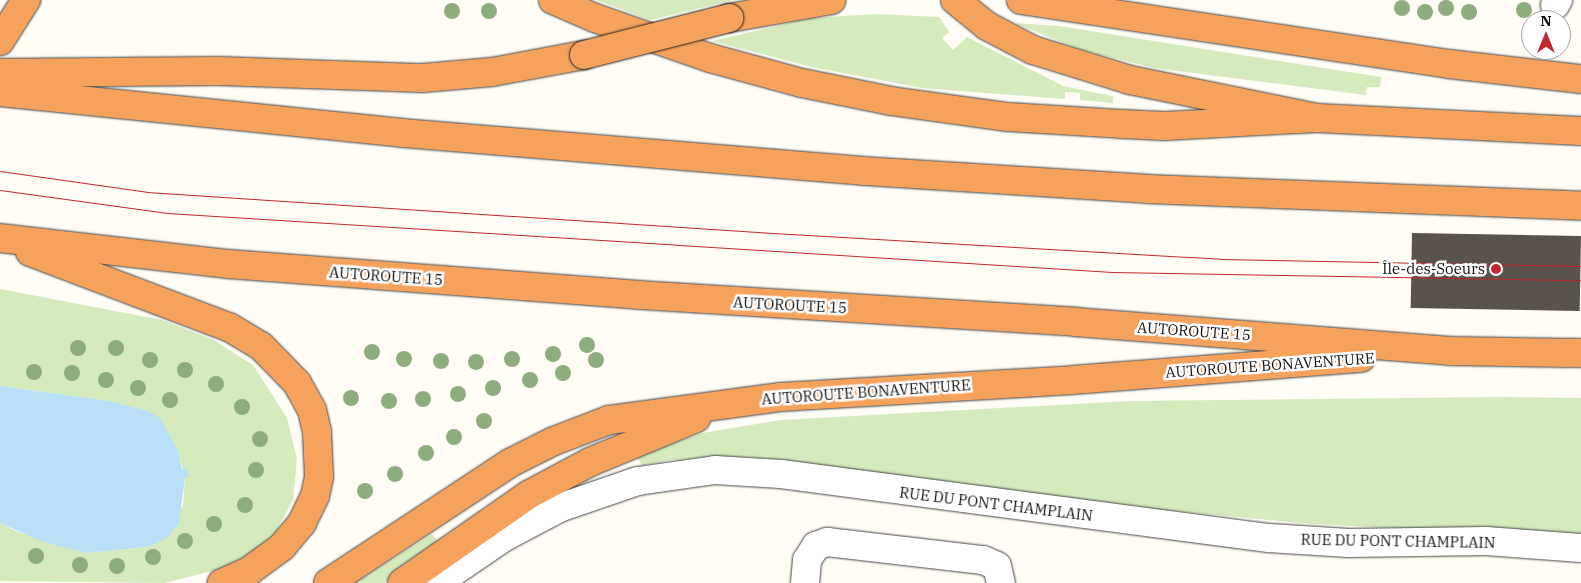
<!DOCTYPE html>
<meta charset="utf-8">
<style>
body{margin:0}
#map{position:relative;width:1581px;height:583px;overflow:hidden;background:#fffdf5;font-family:"IBM Plex Serif",serif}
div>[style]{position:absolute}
.green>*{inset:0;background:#d5ebbd}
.water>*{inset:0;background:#b9e0f7}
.building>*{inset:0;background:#5a524d;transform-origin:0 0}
.roads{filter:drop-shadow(0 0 1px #444) drop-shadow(0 0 1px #444)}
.minor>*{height:28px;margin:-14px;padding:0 14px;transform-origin:14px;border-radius:14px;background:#fff}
.highway>*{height:28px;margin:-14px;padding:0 14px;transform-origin:14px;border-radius:14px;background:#f5a25d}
.tram>*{height:1px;margin:-0.5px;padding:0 0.5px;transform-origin:0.5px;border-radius:0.5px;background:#c4262e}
.bridges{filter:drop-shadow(0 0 1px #222) drop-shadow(0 0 1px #222)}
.highway-bridge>*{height:28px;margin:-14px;padding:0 14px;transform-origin:14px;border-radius:14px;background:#f5a25d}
.trees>*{width:16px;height:16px;margin:-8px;border-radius:50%;background:#8dad7f}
.dots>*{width:14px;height:14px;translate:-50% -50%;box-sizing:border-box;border:2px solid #fff;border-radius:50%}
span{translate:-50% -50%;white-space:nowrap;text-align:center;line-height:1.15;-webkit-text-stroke:5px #fff;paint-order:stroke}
.poi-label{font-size:15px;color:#111}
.right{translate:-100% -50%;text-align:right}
.street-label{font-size:15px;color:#111}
.north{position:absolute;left:1521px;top:10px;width:50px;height:50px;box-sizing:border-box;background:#fff;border:1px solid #a0a0a0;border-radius:50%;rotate:0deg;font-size:14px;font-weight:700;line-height:20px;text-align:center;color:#111}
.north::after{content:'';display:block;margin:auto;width:18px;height:22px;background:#c4262e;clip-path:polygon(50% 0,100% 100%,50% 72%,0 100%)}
</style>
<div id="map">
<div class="green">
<div style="clip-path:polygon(596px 0,733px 0,650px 20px)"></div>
<div style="clip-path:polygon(877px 14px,939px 17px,949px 32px,942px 38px,953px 50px,967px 37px,1063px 86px,1113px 96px,1113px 103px,1080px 100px,1080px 93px,1065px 92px,1065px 99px,922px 88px,812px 67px,712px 41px,811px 18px)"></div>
<div style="clip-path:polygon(1015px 23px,1059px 26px,1381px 77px,1380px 87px,1367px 87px,1366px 95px,1154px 68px,1081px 50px)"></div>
<div style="clip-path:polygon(0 289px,162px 320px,214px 340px,253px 365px,287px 418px,297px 459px,293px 500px,274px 535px,264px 545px,232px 566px,165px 583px,0 581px,0 523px,18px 532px,87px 553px,148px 547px,183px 506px,185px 478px,178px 451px,148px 411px,110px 401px,0 386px)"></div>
<div style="clip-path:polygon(1497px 397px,1581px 398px,1581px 537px,1312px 524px,1141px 508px,724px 457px,670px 460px,642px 466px,637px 456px,703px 433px,781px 420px,1130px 401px)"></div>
<div style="clip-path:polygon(432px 534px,439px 543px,384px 583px,355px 583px)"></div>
</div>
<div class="water">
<div style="clip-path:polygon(0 386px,110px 401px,148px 411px,160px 418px,178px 451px,182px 469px,188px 470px,190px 476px,185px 478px,179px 523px,167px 538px,148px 547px,87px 553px,43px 542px,0 523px)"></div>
</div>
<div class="building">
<div style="left:1412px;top:233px;width:169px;height:75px;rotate:1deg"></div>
</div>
<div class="roads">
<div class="minor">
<div style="left:1555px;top:5px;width:6px;rotate:-59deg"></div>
<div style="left:437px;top:583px;width:83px;rotate:-34.3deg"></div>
<div style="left:506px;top:536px;width:60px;rotate:-27.8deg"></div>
<div style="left:559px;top:508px;width:83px;rotate:-18.9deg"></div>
<div style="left:638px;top:481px;width:78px;rotate:-8.1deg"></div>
<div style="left:715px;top:470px;width:66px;rotate:3.5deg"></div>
<div style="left:781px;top:474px;width:492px;rotate:7.5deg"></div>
<div style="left:1269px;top:538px;width:80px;rotate:3.6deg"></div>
<div style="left:1349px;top:543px;width:137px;rotate:-0.8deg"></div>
<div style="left:1486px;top:541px;width:95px;rotate:4.2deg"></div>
<div style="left:805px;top:583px;width:23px;rotate:-85deg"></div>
<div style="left:807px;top:560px;width:17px;rotate:-57deg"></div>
<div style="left:816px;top:546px;width:12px;rotate:-20deg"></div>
<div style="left:827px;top:542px;width:157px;rotate:6.6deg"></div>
<div style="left:983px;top:560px;width:15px;rotate:23deg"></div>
<div style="left:997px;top:566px;width:17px;rotate:77deg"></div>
</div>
<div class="highway">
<div style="left:553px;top:0;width:46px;rotate:23.2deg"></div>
<div style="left:595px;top:18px;width:122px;rotate:19.2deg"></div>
<div style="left:710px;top:58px;width:95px;rotate:15.2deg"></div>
<div style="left:802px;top:83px;width:91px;rotate:11.4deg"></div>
<div style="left:891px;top:101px;width:118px;rotate:7.8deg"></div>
<div style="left:1008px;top:117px;width:113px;rotate:3.5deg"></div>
<div style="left:1121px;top:124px;width:44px;rotate:2.6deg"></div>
<div style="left:1165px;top:126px;width:152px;rotate:-3deg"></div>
<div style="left:955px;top:0;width:41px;rotate:39.1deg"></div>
<div style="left:987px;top:26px;width:52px;rotate:27.6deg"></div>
<div style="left:1033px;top:50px;width:102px;rotate:17.2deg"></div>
<div style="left:1130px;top:80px;width:191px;rotate:11.5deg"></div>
<div style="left:1317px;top:118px;width:264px;rotate:2.8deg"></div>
<div style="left:1021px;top:0;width:433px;rotate:8.5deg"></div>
<div style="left:1449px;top:64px;width:133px;rotate:6.5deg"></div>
<div style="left:729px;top:18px;width:104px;rotate:-10deg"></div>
<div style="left:0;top:41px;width:49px;rotate:-57.6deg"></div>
<div style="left:0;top:73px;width:219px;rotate:-0.5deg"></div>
<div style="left:219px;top:71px;width:204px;rotate:2deg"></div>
<div style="left:423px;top:78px;width:69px;rotate:-5deg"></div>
<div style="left:492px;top:72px;width:94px;rotate:-10.5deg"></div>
<div style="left:0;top:92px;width:405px;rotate:5.8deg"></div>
<div style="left:403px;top:133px;width:463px;rotate:4.7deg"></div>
<div style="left:864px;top:171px;width:285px;rotate:3.6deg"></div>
<div style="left:1148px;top:189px;width:433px;rotate:2.2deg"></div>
<div style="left:0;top:238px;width:230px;rotate:6.5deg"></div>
<div style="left:229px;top:264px;width:411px;rotate:4.3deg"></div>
<div style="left:639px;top:295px;width:437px;rotate:3.5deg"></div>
<div style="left:1075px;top:322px;width:376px;rotate:4.4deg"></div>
<div style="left:1450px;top:351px;width:131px;rotate:0.9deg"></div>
<div style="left:30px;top:252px;width:213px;rotate:20.7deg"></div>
<div style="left:229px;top:327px;width:37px;rotate:31deg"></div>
<div style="left:261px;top:346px;width:52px;rotate:45.8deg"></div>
<div style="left:297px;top:383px;width:31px;rotate:61deg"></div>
<div style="left:312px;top:410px;width:23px;rotate:77deg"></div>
<div style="left:317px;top:432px;width:45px;rotate:87.5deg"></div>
<div style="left:319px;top:477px;width:19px;rotate:102deg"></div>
<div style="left:315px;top:496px;width:30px;rotate:116deg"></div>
<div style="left:302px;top:523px;width:31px;rotate:130deg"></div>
<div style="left:282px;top:547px;width:41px;rotate:144deg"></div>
<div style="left:249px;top:571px;width:30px;rotate:156deg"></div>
<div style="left:328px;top:583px;width:218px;rotate:-33.4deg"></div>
<div style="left:510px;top:463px;width:49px;rotate:-26.6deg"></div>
<div style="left:554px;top:441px;width:59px;rotate:-20.9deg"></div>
<div style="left:609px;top:420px;width:174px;rotate:-7.6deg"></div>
<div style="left:781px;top:397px;width:292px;rotate:-3.3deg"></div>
<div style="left:1073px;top:380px;width:289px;rotate:-4.4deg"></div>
<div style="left:402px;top:583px;width:154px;rotate:-34.9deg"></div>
<div style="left:528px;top:495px;width:70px;rotate:-28deg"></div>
<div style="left:590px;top:462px;width:115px;rotate:-22.5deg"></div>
</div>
</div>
<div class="tram">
<div style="left:0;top:171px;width:148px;rotate:8.1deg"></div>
<div style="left:147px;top:192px;width:627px;rotate:3.75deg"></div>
<div style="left:773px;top:233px;width:449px;rotate:3.3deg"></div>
<div style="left:1221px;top:259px;width:360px;rotate:1.1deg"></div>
<div style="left:0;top:190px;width:169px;rotate:7.8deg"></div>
<div style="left:167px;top:213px;width:947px;rotate:3.57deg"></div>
<div style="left:1112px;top:272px;width:469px;rotate:1deg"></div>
</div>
<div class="bridges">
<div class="highway-bridge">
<div style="left:584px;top:55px;width:150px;rotate:-14.3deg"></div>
</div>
</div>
<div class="trees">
<div style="left:1402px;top:8px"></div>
<div style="left:1446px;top:8px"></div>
<div style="left:1524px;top:10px"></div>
<div style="left:452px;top:11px"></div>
<div style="left:489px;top:11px"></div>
<div style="left:1425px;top:12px"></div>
<div style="left:1469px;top:12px"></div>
<div style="left:587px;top:345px"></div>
<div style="left:78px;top:348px"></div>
<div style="left:116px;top:348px"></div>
<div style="left:372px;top:352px"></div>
<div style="left:553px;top:354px"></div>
<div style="left:404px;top:359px"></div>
<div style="left:512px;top:359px"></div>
<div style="left:150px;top:360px"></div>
<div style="left:596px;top:360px"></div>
<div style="left:441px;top:361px"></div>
<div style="left:476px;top:362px"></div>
<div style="left:185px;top:370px"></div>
<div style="left:34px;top:372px"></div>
<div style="left:72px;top:373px"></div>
<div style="left:563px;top:373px"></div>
<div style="left:106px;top:380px"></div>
<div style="left:530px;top:380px"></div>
<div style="left:216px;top:384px"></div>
<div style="left:138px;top:388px"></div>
<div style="left:493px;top:388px"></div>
<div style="left:458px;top:394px"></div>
<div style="left:351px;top:398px"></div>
<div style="left:423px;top:399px"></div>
<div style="left:170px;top:400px"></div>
<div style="left:389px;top:401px"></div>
<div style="left:242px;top:407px"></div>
<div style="left:484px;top:421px"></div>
<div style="left:454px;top:437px"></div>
<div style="left:260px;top:439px"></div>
<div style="left:426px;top:453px"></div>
<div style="left:256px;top:470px"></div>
<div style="left:395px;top:474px"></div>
<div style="left:365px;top:491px"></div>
<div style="left:245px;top:505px"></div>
<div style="left:214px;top:524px"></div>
<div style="left:185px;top:541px"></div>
<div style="left:36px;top:556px"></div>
<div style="left:153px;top:557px"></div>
<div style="left:80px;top:565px"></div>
<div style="left:117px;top:566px"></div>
</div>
<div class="dots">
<div style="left:1496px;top:269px;background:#c4262e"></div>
</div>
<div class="poi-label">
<span class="right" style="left:1485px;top:269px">Île-des-Soeurs</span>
</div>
<div class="street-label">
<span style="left:386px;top:276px;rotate:4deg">AUTOROUTE 15</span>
<span style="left:790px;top:305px;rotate:3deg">AUTOROUTE 15</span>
<span style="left:1194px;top:331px;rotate:4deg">AUTOROUTE 15</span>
<span style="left:1270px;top:365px;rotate:-4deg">AUTOROUTE BONAVENTURE</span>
<span style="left:866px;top:392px;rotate:-4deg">AUTOROUTE BONAVENTURE</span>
<span style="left:996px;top:504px;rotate:7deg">RUE DU PONT CHAMPLAIN</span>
<span style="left:1398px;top:541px;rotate:1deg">RUE DU PONT CHAMPLAIN</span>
</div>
<div class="north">N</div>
</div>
